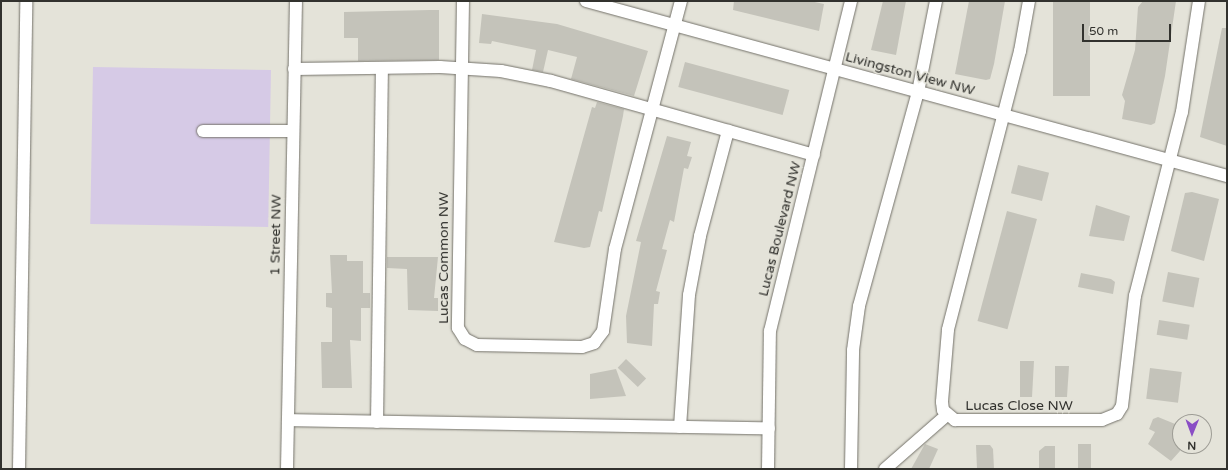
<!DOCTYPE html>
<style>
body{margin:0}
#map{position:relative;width:1228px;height:470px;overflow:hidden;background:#e4e3d9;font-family:"Varela Round",sans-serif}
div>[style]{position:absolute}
.green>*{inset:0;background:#d6cae6;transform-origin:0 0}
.building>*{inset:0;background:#c4c3ba;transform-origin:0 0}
.roads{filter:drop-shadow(0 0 1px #74726a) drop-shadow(0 0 1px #74726a)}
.minor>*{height:12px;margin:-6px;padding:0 6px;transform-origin:6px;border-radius:6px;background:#fff}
span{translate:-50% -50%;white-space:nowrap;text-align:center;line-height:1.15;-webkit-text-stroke:3.5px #e4e3d9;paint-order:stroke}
.street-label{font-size:14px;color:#32322e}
.frame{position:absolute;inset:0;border:2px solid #32322e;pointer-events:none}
.north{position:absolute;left:1172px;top:414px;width:40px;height:40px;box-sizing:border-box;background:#e4e3d9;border:1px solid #9d9c95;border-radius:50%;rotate:181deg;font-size:11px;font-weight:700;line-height:16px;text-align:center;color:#32322e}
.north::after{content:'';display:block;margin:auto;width:14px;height:18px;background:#8a4ec5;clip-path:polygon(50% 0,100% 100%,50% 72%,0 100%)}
.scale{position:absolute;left:1082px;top:24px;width:89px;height:18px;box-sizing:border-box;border:2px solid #32322e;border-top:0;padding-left:5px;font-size:12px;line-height:14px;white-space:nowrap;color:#32322e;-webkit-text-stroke:3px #e4e3d9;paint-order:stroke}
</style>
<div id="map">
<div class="green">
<div style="left:93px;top:67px;width:178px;height:157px;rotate:1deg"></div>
</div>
<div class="building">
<div style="clip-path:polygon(734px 1px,810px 1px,824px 4px,819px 31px,733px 10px)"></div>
<div style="clip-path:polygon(883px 1px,906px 1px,896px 55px,871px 50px)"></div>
<div style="clip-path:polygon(969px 1px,1005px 1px,994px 64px,990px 79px,986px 80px,955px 74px)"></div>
<div style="left:1053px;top:1px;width:37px;height:95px"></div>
<div style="clip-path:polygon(1143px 1px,1176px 1px,1165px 76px,1155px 123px,1151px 125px,1122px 119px,1125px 101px,1122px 95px,1135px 50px,1138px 7px)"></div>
<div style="clip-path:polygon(430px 10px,439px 10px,439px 60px,358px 61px,358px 38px,344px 38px,344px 12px)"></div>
<div style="clip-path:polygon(482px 14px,557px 24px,648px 51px,634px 96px,571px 79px,577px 57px,548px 50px,543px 72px,532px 70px,536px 50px,492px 41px,491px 44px,479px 43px)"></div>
<div style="clip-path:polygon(1222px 28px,1227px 28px,1227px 146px,1200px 137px)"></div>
<div style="left:685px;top:62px;width:108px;height:26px;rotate:15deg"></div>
<div style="clip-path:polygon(597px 102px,624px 109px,623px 116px,602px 212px,599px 211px,590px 247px,584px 248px,554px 242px,592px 107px,595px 108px)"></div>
<div style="clip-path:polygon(667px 136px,691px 142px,687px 156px,692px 157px,688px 169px,684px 168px,674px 222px,670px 220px,662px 249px,667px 250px,656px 291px,660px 292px,658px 304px,654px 304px,652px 346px,627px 343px,626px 316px,641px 242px,636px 241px)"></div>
<div style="left:1018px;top:165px;width:32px;height:29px;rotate:14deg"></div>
<div style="clip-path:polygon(1192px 192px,1219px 199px,1204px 261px,1171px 251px,1185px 193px)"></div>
<div style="clip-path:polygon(1096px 205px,1130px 216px,1124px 241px,1089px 236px)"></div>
<div style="left:1007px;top:211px;width:31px;height:114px;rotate:15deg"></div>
<div style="clip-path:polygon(330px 255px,347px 255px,347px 261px,363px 261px,363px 293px,370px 293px,370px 308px,361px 308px,361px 341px,350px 340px,352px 388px,322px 388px,321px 342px,332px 342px,332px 308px,326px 307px,326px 293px,332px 293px)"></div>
<div style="clip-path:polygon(387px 257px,438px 257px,434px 298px,438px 298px,438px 311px,408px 310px,407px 269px,387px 268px)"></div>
<div style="left:1168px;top:272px;width:32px;height:30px;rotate:11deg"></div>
<div style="clip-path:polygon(1081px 273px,1111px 279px,1115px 282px,1113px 294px,1078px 287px)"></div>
<div style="left:1159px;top:320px;width:31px;height:15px;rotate:9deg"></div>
<div style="left:626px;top:359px;width:28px;height:12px;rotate:44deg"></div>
<div style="clip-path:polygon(1020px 361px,1034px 361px,1032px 397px,1020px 397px)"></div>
<div style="clip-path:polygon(1055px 366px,1069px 366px,1067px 397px,1055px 397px)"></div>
<div style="left:1150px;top:368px;width:32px;height:31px;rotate:7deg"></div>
<div style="clip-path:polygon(616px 369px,626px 396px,590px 399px,590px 374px)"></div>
<div style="clip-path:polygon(1158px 417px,1180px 426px,1180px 451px,1171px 461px,1148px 444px,1155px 432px,1149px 429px,1153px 419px)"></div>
<div style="clip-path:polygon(925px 444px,938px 449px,929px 469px,911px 469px)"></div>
<div style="left:1078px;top:444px;width:13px;height:25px"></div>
<div style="clip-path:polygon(976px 445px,990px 445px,993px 449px,994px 469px,977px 469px)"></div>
<div style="clip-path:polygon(1045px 446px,1055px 446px,1055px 469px,1039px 469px,1039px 451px)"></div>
</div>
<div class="roads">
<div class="minor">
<div style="left:463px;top:1px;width:327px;rotate:90.9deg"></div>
<div style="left:458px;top:328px;width:13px;rotate:58deg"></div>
<div style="left:465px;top:339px;width:13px;rotate:27deg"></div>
<div style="left:477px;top:345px;width:105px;rotate:1.1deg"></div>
<div style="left:582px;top:347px;width:13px;rotate:-18deg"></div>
<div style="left:594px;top:343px;width:15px;rotate:-53deg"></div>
<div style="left:603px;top:331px;width:83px;rotate:-81.7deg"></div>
<div style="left:615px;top:249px;width:257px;rotate:-75.1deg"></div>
<div style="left:586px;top:1px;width:664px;rotate:15.27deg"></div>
<div style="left:1029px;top:1px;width:51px;rotate:100.2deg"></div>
<div style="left:1020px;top:51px;width:288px;rotate:104.5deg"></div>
<div style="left:948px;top:330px;width:72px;rotate:94.8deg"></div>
<div style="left:942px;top:402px;width:8px;rotate:83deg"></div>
<div style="left:943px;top:410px;width:16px;rotate:40deg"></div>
<div style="left:955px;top:420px;width:147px"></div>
<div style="left:1102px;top:420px;width:16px;rotate:-22deg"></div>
<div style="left:1117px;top:414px;width:9px;rotate:-58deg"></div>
<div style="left:1122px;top:406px;width:111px;rotate:-83.3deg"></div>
<div style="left:1135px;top:296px;width:190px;rotate:-75.7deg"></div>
<div style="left:1182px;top:112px;width:112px;rotate:-81.3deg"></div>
<div style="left:294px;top:69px;width:146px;rotate:-0.8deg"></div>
<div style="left:440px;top:67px;width:61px;rotate:3.8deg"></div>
<div style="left:501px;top:71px;width:51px;rotate:11.3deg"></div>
<div style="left:551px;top:81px;width:273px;rotate:15.7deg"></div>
<div style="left:203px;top:131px;width:90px"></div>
<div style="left:288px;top:420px;width:481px;rotate:1deg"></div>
<div style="left:377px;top:422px;width:354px;rotate:-89.2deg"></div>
<div style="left:680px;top:427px;width:132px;rotate:-86.1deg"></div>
<div style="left:689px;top:295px;width:60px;rotate:-79.4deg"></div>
<div style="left:700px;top:236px;width:109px;rotate:-75.1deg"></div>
<div style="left:19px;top:469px;width:468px;rotate:-89.1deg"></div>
<div style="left:287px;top:469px;width:468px;rotate:-88.9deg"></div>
<div style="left:768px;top:469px;width:138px;rotate:-89.2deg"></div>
<div style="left:770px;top:331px;width:340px;rotate:-76.2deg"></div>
<div style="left:851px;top:469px;width:119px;rotate:-89deg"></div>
<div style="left:853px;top:350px;width:44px;rotate:-82.2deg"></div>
<div style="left:859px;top:306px;width:222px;rotate:-74.6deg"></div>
<div style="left:918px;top:92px;width:93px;rotate:-78.8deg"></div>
<div style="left:885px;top:469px;width:82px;rotate:-41.1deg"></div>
</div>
</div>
<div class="street-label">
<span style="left:910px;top:74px;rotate:15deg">Livingston View NW</span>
<span style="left:780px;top:229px;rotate:-76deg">Lucas Boulevard NW</span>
<span style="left:276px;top:235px;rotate:-89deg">1 Street NW</span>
<span style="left:444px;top:258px;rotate:-90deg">Lucas Common NW</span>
<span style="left:1019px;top:406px">Lucas Close NW</span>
</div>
<div class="frame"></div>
<div class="north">N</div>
<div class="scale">50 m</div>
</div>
